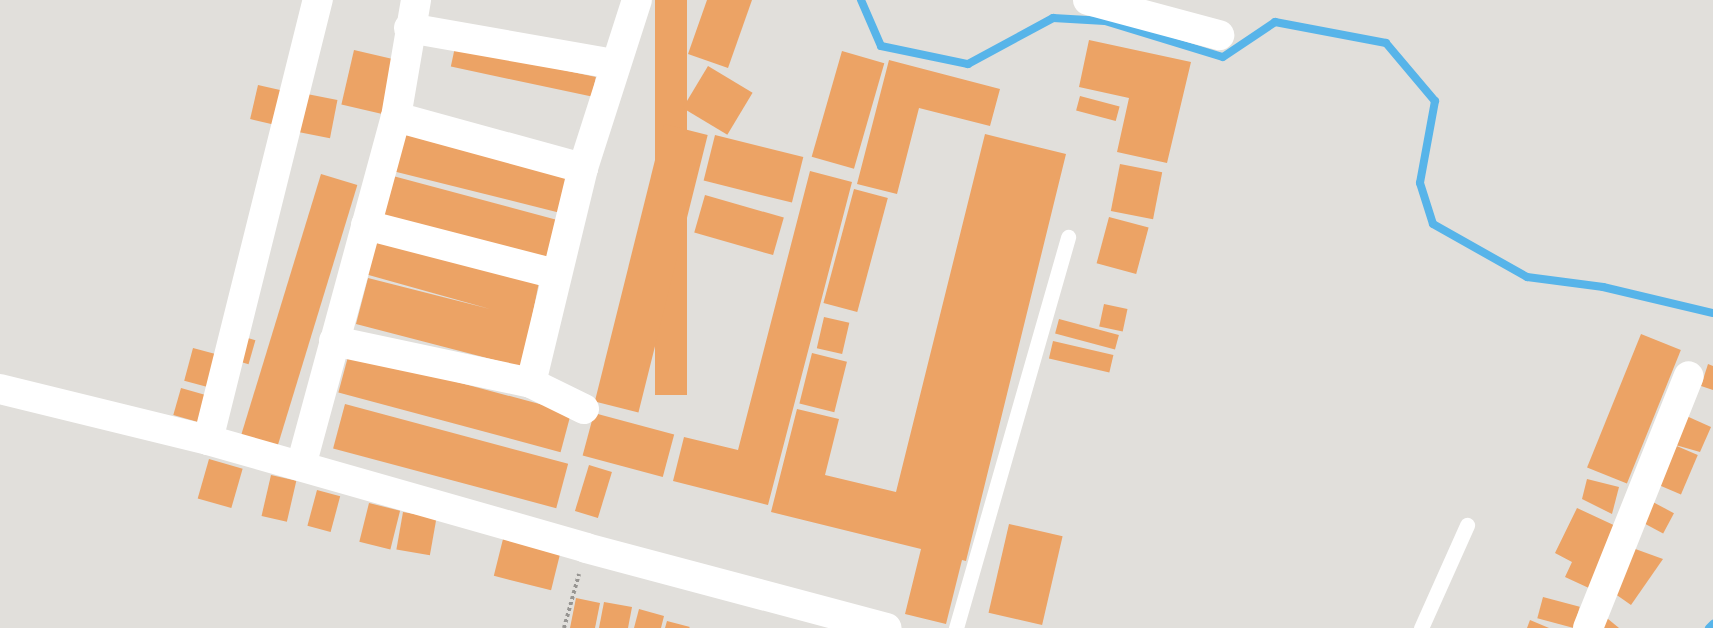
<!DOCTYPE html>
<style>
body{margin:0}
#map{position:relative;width:1713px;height:628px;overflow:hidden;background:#e1dfdb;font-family:"Work Sans",sans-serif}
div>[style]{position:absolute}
.stream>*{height:8px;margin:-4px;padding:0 4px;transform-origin:4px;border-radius:4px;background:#57b4e9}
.building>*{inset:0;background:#eca365;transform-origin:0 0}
.path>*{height:4px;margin-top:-2px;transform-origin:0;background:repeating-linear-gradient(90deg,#979592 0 3px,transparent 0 6px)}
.lane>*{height:15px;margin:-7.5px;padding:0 7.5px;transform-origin:7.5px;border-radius:7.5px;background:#fff}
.street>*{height:30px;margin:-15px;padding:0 15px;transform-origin:15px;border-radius:15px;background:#fff}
span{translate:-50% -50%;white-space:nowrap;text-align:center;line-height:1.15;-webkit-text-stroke:5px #eeece8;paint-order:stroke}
</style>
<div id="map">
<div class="stream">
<div style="left:861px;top:0;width:50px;rotate:66.5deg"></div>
<div style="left:881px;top:46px;width:89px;rotate:11.7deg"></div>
<div style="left:968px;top:64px;width:97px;rotate:-28.4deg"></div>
<div style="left:1053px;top:18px;width:52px;rotate:3.3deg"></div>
<div style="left:1105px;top:21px;width:123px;rotate:17deg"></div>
<div style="left:1223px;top:57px;width:63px;rotate:-33.9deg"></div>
<div style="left:1275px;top:22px;width:113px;rotate:10.7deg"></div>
<div style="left:1386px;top:43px;width:76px;rotate:49.8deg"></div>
<div style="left:1435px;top:101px;width:83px;rotate:100.4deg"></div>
<div style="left:1420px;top:183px;width:43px;rotate:72.4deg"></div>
<div style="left:1433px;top:224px;width:108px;rotate:29.4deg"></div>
<div style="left:1527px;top:277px;width:77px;rotate:7.5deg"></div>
<div style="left:1603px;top:287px;width:113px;rotate:13.3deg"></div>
<div style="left:1709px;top:628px;width:6px;rotate:-45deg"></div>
</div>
<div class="building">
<div style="left:655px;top:0;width:32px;height:395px"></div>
<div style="clip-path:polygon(707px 0,752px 0,728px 68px,688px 54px)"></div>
<div style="clip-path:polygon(1089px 40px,1191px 62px,1167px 163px,1117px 152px,1129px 98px,1079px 87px)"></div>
<div style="left:455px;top:47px;width:144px;height:20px;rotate:12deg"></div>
<div style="left:354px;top:50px;width:43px;height:56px;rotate:13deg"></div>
<div style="left:842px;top:51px;width:44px;height:110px;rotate:16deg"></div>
<div style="clip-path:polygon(889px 60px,1000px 89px,990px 126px,919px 108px,897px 194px,857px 184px)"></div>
<div style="left:708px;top:66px;width:52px;height:49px;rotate:31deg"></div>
<div style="left:258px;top:85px;width:26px;height:35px;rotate:13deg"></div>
<div style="left:307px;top:94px;width:31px;height:39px;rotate:11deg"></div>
<div style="left:1080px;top:96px;width:41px;height:15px;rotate:15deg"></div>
<div style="left:664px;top:124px;width:45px;height:286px;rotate:14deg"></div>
<div style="left:405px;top:134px;width:169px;height:39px;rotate:14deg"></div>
<div style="clip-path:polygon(985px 134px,1066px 154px,966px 561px,962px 560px,946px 624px,905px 614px,921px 549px,771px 512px,797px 409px,839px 419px,825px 475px,896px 492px)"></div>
<div style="left:715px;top:135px;width:91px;height:47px;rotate:14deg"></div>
<div style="left:1120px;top:164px;width:43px;height:48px;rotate:11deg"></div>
<div style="clip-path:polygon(810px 171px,852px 182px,768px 505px,673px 481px,684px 437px,738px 450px)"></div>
<div style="left:321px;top:174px;width:38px;height:274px;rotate:17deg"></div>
<div style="left:393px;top:176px;width:172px;height:41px;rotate:15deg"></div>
<div style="left:854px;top:189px;width:35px;height:118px;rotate:15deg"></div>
<div style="left:705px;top:195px;width:82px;height:39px;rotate:16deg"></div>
<div style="left:1109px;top:217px;width:41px;height:48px;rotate:15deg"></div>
<div style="clip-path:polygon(375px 237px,539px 282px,522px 367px,356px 324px,368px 278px,490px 309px,365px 274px)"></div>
<div style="left:1104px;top:304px;width:24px;height:23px;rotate:12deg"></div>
<div style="left:824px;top:317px;width:26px;height:32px;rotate:13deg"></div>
<div style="left:1059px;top:319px;width:62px;height:15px;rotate:15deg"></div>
<div style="left:1641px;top:334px;width:43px;height:144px;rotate:22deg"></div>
<div style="left:241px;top:336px;width:15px;height:25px;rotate:16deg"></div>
<div style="left:1053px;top:341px;width:62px;height:18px;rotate:13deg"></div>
<div style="left:193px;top:348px;width:30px;height:34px;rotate:15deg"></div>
<div style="left:349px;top:353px;width:230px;height:41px;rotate:15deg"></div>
<div style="left:812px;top:353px;width:36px;height:52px;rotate:14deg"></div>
<div style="clip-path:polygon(1708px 364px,1713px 366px,1713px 390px,1701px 386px)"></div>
<div style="left:181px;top:388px;width:32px;height:28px;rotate:16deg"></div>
<div style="left:345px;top:404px;width:231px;height:46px;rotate:15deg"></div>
<div style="left:594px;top:413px;width:83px;height:44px;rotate:15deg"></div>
<div style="clip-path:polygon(1682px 414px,1711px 427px,1700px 452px,1672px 444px)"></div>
<div style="left:1672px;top:444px;width:28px;height:43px;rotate:23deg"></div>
<div style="left:209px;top:459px;width:35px;height:41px;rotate:16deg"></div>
<div style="left:589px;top:465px;width:24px;height:48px;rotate:17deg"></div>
<div style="left:271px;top:475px;width:26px;height:42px;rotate:13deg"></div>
<div style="clip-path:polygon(1587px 479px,1619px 487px,1612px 514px,1582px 499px)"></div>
<div style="left:317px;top:490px;width:24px;height:37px;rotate:15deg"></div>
<div style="left:1651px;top:501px;width:26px;height:23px;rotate:28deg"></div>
<div style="left:369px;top:503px;width:32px;height:40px;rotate:14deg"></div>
<div style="clip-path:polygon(1577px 508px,1620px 528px,1591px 589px,1565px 577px,1572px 562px,1555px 553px)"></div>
<div style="left:403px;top:512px;width:34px;height:38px;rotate:10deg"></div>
<div style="left:1009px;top:524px;width:55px;height:91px;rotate:13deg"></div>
<div style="left:503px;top:539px;width:59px;height:38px;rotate:14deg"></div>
<div style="clip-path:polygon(1627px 546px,1663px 559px,1631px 605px,1611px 591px)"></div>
<div style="left:1543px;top:597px;width:38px;height:22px;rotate:15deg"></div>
<div style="clip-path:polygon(576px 598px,600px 603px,595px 628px,570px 628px)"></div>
<div style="clip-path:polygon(604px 602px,632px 607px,628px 628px,599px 628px)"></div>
<div style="clip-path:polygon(639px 609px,664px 616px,661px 628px,634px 628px)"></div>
<div style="clip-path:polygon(1602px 614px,1619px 628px,1597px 628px)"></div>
<div style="clip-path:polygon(1530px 620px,1549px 628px,1527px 628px)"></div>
<div style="clip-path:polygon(667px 621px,690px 627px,689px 628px,665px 628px)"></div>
</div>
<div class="path">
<div style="left:564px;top:628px;width:56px;rotate:-74.5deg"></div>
</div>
<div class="lane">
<div style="left:956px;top:628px;width:407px;rotate:-74deg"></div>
<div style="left:1421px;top:628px;width:113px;rotate:-65.9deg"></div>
</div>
<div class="street">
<div style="left:1088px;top:0;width:136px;rotate:15deg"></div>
<div style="left:409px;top:28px;width:208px;rotate:10deg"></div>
<div style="left:396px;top:117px;width:194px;rotate:15.3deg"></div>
<div style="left:366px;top:225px;width:196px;rotate:14.5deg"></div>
<div style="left:334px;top:341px;width:201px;rotate:12deg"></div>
<div style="left:531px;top:383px;width:59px;rotate:26.1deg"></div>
<div style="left:531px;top:383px;width:221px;rotate:-76.4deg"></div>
<div style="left:583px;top:168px;width:176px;rotate:-72.2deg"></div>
<div style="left:0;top:389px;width:214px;rotate:13.8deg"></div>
<div style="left:208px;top:440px;width:393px;rotate:15.9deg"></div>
<div style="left:586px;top:548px;width:311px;rotate:14.9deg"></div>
<div style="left:208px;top:440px;width:454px;rotate:-76deg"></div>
<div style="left:301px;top:466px;width:362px;rotate:-74.8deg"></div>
<div style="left:396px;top:117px;width:119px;rotate:-80.3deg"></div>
<div style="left:1588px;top:628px;width:271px;rotate:-68.2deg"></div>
</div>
</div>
